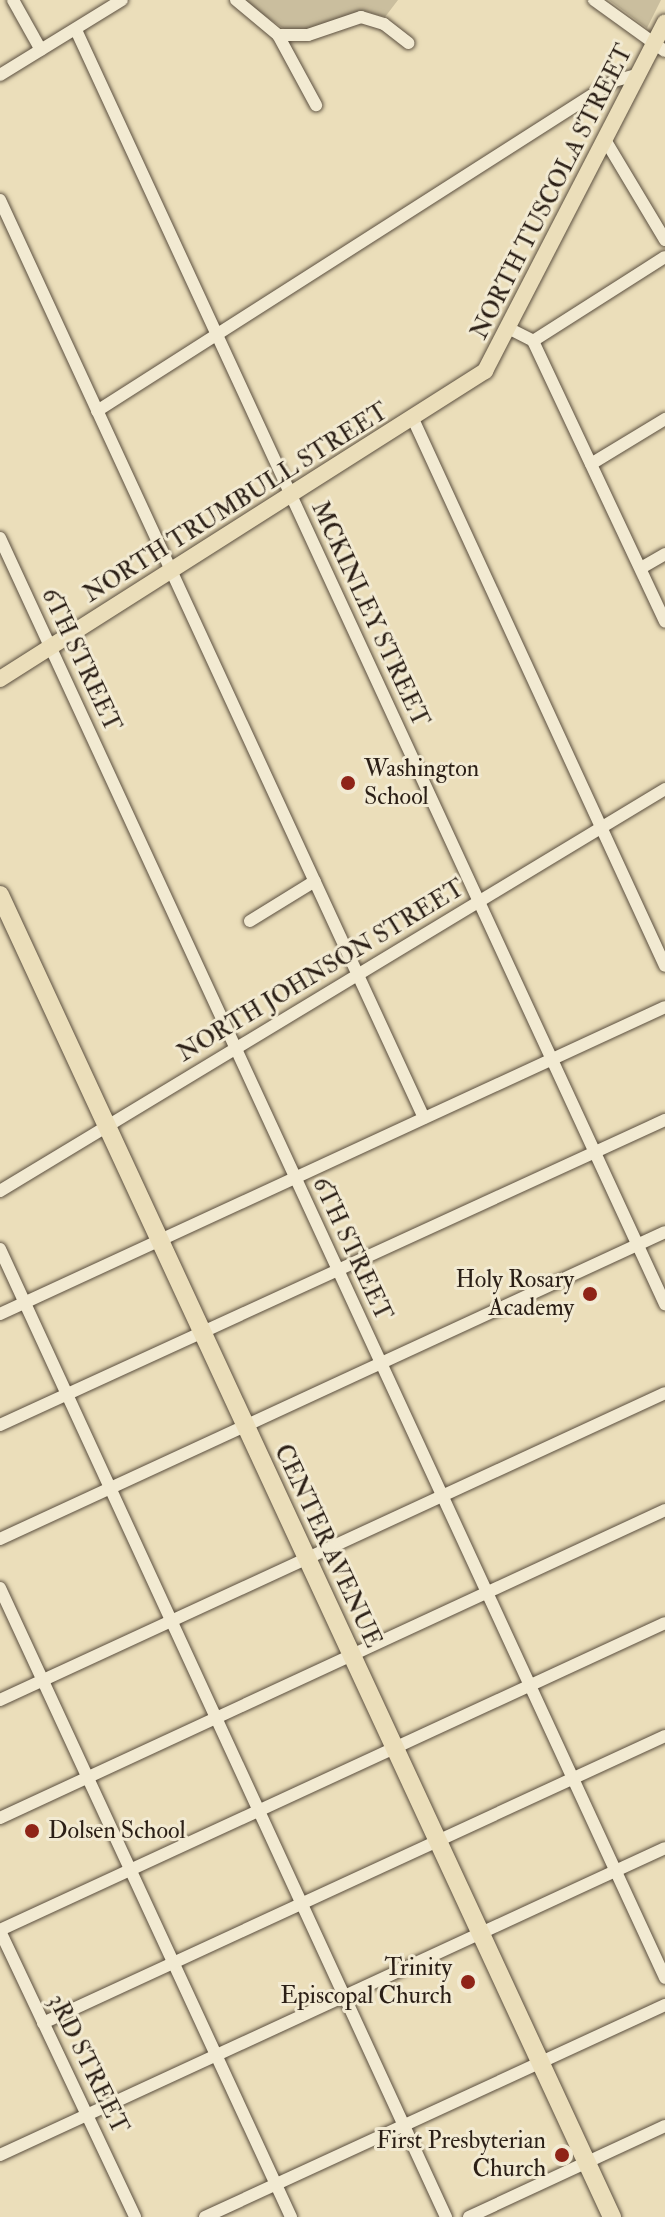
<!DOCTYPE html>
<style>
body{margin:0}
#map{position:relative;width:665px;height:2217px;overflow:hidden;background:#ebdeba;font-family:"IM FELL Double Pica",serif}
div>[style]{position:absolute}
.green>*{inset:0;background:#cabe9e}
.roads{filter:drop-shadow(0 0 2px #5b4f3f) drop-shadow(0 0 2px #5b4f3f)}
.minor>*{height:12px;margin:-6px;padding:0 6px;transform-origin:6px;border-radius:6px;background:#f2ead2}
.major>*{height:16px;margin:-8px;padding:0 8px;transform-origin:8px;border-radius:8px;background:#ebdeba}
.highway>*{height:18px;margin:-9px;padding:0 9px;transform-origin:9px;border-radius:9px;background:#ebdeba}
.dots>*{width:22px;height:22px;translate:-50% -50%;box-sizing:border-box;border:4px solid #f2ead2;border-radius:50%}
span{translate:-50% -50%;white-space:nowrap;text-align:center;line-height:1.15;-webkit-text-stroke:6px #f2ead2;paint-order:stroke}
.street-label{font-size:24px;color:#2b1f16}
.poi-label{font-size:24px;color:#2b1f16}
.left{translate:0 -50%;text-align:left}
.right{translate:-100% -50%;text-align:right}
</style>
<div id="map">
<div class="green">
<div style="clip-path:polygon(241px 0,398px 0,385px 17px,364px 11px,305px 30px,286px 30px)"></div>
<div style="clip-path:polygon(609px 0,661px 0,647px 28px)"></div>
</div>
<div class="roads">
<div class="minor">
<div style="left:13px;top:0;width:57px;rotate:60.8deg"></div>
<div style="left:236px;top:0;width:55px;rotate:39.8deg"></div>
<div style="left:278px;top:35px;width:80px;rotate:61.5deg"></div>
<div style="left:594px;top:0;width:87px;rotate:35.7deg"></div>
<div style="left:76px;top:30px;width:1404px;rotate:65.19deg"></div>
<div style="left:278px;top:35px;width:30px"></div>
<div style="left:308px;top:35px;width:56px;rotate:-18.8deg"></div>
<div style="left:361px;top:17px;width:24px;rotate:17deg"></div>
<div style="left:384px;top:24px;width:31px;rotate:38deg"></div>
<div style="left:0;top:75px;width:143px;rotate:-31.6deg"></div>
<div style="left:604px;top:138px;width:119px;rotate:59.1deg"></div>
<div style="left:0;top:200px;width:1011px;rotate:65.21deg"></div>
<div style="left:508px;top:328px;width:28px;rotate:27deg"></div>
<div style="left:533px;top:341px;width:156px;rotate:-32.5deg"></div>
<div style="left:533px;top:341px;width:310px;rotate:64.8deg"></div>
<div style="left:97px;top:411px;width:613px;rotate:-32.55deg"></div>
<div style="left:614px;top:81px;width:20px;rotate:-15deg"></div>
<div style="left:413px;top:419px;width:602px;rotate:65.26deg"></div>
<div style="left:591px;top:464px;width:87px;rotate:-31.3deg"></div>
<div style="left:0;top:538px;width:1586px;rotate:65.21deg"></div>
<div style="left:641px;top:568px;width:28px;rotate:-30deg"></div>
<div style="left:250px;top:921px;width:76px;rotate:-31.6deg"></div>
<div style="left:0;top:1191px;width:777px;rotate:-31.15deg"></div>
<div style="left:0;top:1249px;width:1066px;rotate:65.26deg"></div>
<div style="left:0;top:1314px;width:732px;rotate:-24.78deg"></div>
<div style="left:0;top:1425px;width:732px;rotate:-24.64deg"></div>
<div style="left:0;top:1539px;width:732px;rotate:-24.78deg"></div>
<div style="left:0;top:1588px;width:693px;rotate:65.17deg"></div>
<div style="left:0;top:1700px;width:732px;rotate:-24.78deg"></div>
<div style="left:0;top:1818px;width:733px;rotate:-24.85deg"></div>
<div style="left:0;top:1930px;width:732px;rotate:-24.78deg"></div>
<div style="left:0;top:1931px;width:316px;rotate:64.7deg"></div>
<div style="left:43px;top:2023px;width:685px;rotate:-24.77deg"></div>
<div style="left:0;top:2155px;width:732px;rotate:-24.78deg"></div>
<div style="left:205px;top:2217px;width:507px;rotate:-24.74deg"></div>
<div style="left:469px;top:2217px;width:216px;rotate:-24.9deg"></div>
</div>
<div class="major">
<div style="left:0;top:679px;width:575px;rotate:-32.42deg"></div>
<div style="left:485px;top:371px;width:392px;rotate:-62.7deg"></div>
</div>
<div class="highway">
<div style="left:0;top:895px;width:1457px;rotate:65.16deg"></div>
</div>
</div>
<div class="dots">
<div style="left:348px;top:783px;background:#8f2418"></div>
<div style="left:590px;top:1294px;background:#8f2418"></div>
<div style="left:32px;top:1831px;background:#8f2418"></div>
<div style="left:468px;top:1982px;background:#8f2418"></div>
<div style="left:562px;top:2155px;background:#8f2418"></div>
</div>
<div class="street-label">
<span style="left:552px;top:192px;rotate:-63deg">NORTH TUSCOLA STREET</span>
<span style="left:236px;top:503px;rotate:-32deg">NORTH TRUMBULL STREET</span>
<span style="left:370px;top:614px;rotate:65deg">MCKINLEY STREET</span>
<span style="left:81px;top:660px;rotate:65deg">6TH STREET</span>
<span style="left:321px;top:971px;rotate:-31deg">NORTH JOHNSON STREET</span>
<span style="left:352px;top:1249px;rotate:65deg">6TH STREET</span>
<span style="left:328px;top:1546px;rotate:65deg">CENTER AVENUE</span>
<span style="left:88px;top:2064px;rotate:64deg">3RD STREET</span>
</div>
<div class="poi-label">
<span class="left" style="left:364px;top:783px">Washington<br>School</span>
<span class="right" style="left:574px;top:1294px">Holy Rosary<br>Academy</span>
<span class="left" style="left:48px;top:1831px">Dolsen School</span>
<span class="right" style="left:452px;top:1982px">Trinity<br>Episcopal Church</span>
<span class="right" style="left:546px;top:2155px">First Presbyterian<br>Church</span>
</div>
</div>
